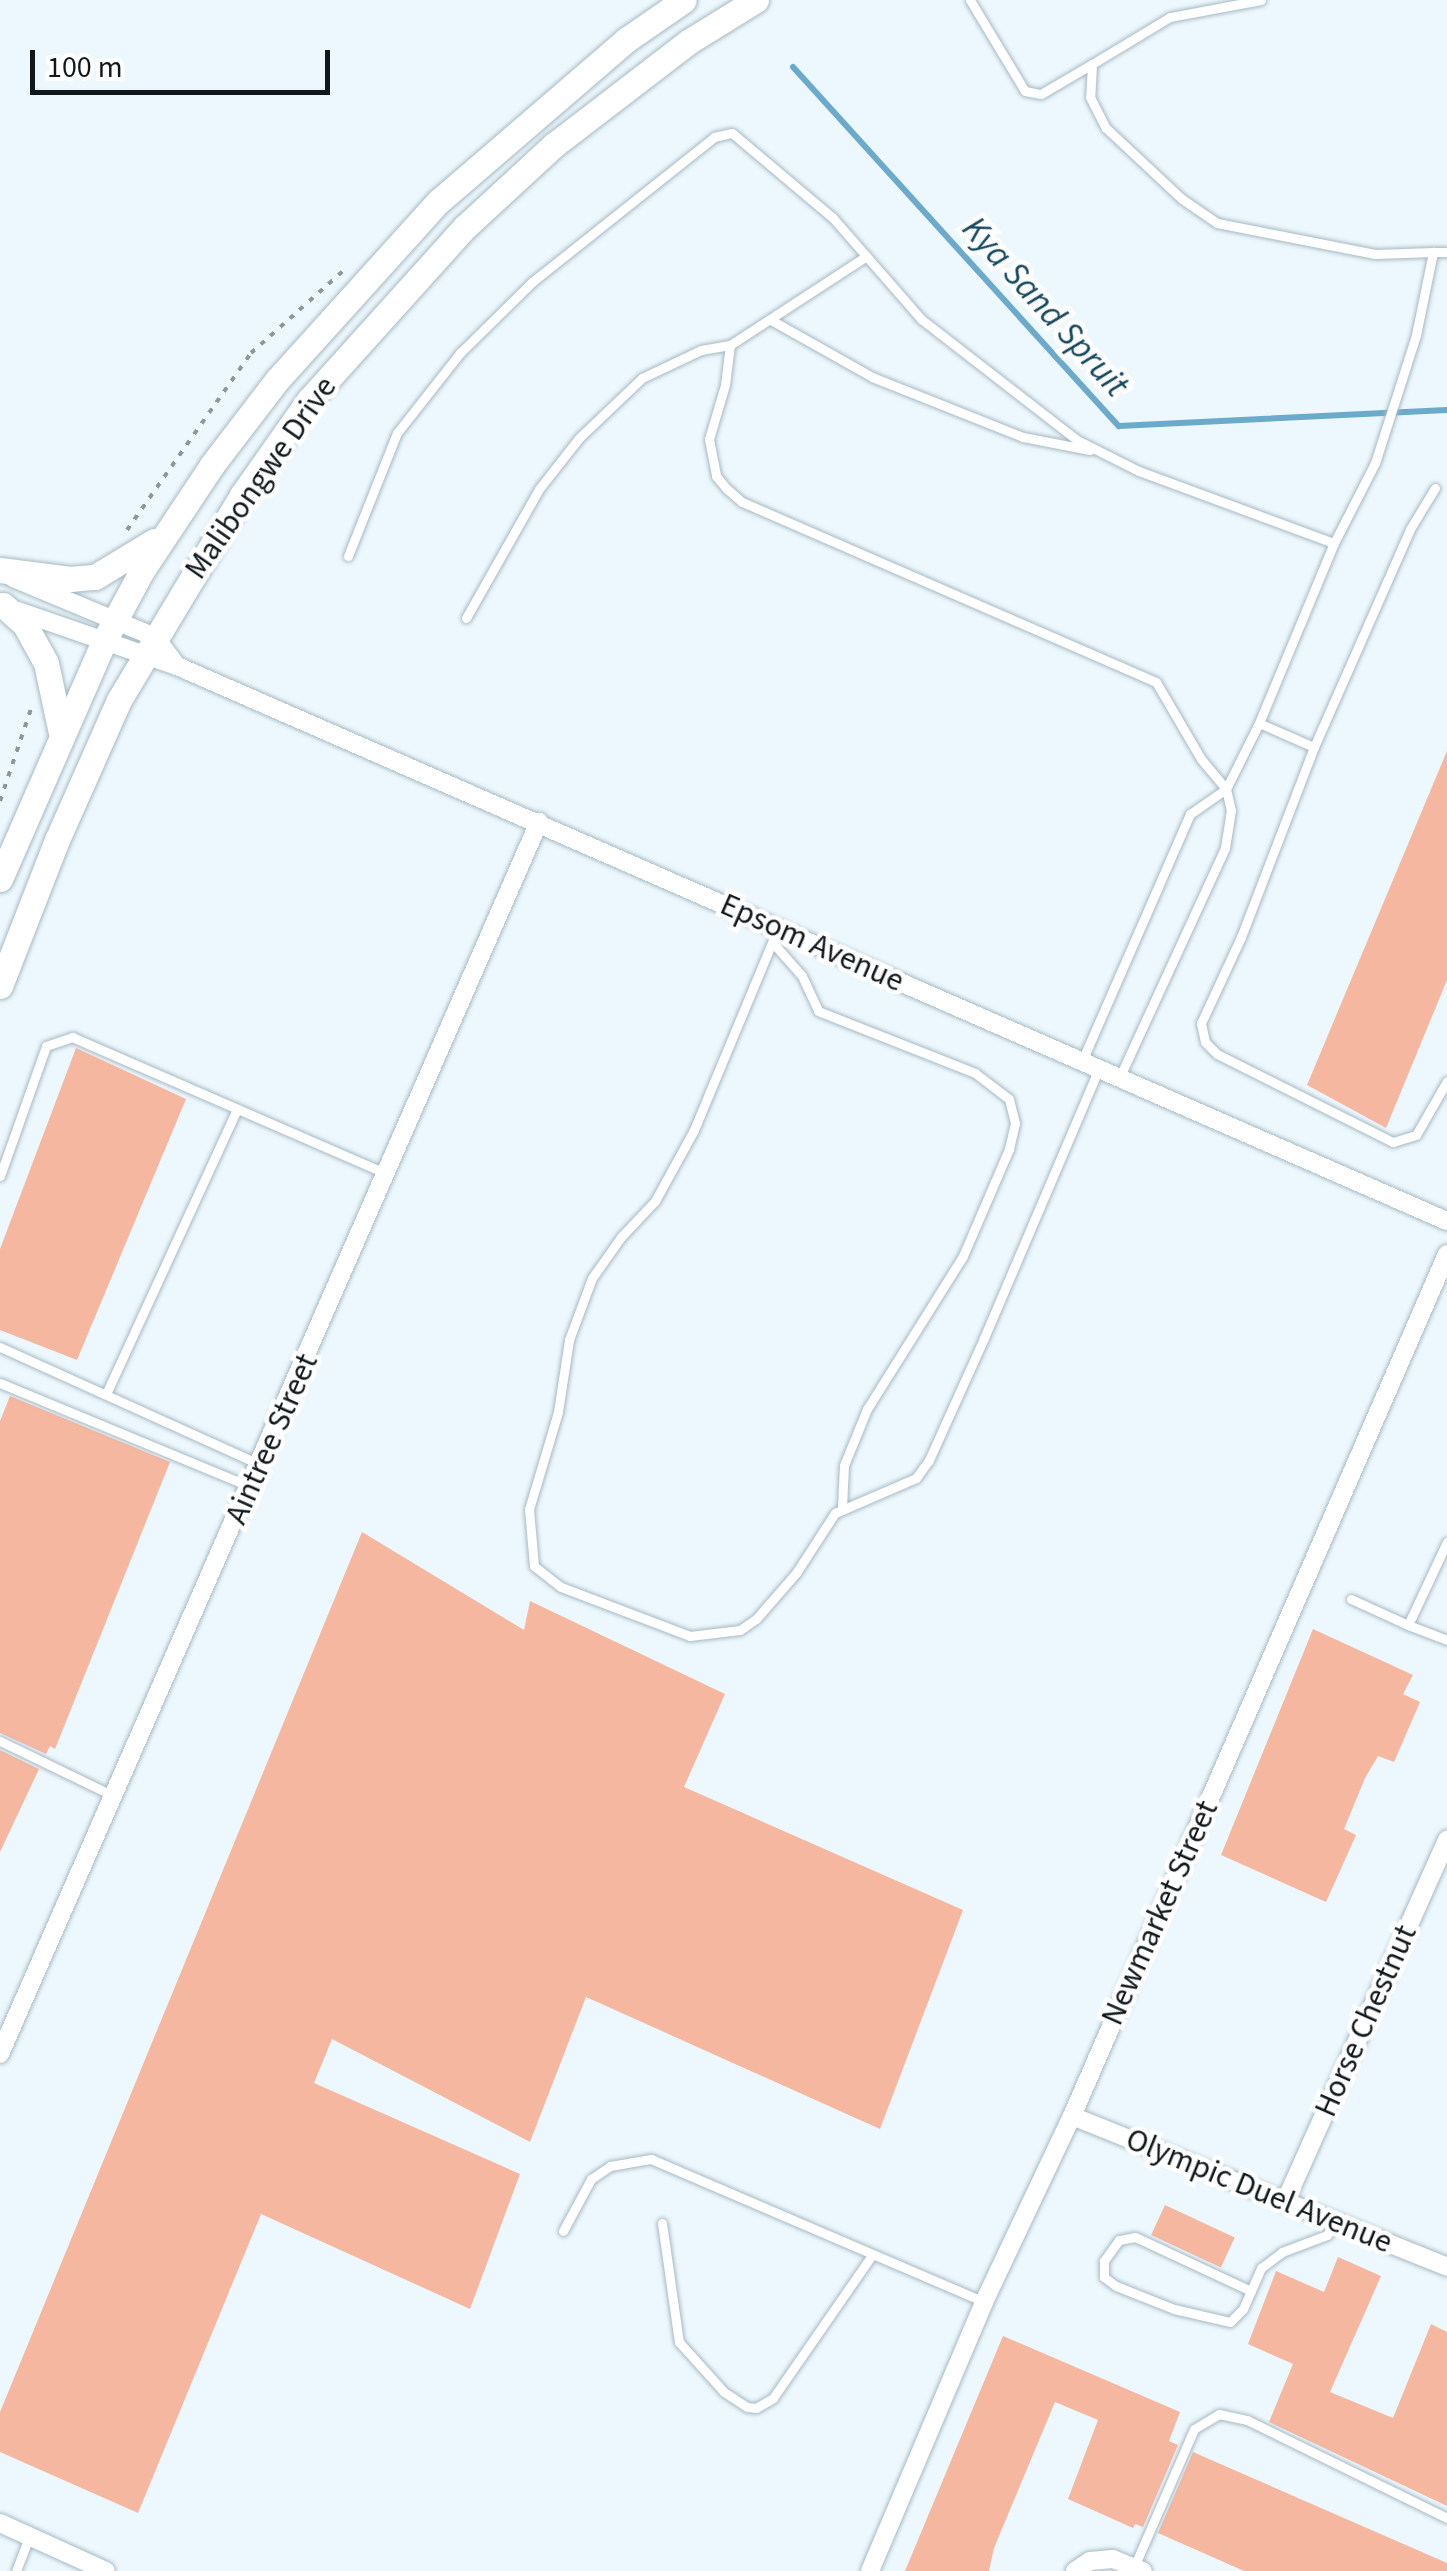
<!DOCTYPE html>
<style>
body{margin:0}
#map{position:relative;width:1447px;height:2571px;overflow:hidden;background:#edf8fe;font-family:"Source Sans 3",sans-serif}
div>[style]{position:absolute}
.stream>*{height:6px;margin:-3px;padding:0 3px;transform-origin:3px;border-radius:3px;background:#6baacb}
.building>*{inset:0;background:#f6b7a0;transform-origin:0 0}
.path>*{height:4px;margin-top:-2px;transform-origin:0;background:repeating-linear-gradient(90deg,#8d969b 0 5px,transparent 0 13px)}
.roads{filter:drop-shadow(0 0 2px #a7b9c2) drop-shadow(0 0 2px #a7b9c2)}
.service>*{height:9px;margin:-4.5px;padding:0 4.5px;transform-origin:4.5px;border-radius:4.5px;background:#fff}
.minor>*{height:18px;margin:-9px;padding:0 9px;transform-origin:9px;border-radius:9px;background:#fff}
.secondary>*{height:25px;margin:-12.5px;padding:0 12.5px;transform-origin:12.5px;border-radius:12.5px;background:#fff}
span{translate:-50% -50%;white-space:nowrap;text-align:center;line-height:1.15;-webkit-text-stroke:9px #fff;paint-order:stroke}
.street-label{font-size:32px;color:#11181b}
.water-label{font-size:35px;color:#14485f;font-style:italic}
.scale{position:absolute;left:30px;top:50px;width:300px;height:45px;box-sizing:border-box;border:5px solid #11181b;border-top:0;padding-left:12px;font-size:30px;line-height:35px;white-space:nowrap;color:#11181b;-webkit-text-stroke:8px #fff;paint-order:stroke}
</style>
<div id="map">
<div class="stream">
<div style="left:793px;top:67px;width:485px;rotate:47.8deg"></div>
<div style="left:1119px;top:426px;width:328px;rotate:-2.8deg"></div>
</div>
<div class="building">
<div style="clip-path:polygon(1447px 751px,1447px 980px,1386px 1128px,1307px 1085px)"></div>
<div style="clip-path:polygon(76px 1048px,186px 1099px,77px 1360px,0 1330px,0 1249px)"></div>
<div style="clip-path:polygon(10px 1396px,170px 1462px,55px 1749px,50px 1746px,46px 1754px,0 1733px,0 1421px)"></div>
<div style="clip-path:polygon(362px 1532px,524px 1630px,530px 1601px,725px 1694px,684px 1787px,963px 1910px,880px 2129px,586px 1997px,530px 2142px,332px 2039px,314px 2083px,520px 2174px,470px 2309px,261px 2214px,138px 2513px,0 2452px,0 2412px)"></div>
<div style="clip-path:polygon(1313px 1629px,1413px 1675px,1403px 1694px,1420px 1702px,1394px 1762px,1378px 1756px,1365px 1778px,1344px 1829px,1356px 1835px,1326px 1902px,1221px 1855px)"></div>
<div style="clip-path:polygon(0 1750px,39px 1769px,0 1852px)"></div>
<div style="left:1165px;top:2205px;width:77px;height:33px;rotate:25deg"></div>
<div style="clip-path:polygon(1338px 2257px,1381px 2276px,1330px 2392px,1393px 2418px,1431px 2324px,1447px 2332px,1447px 2506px,1269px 2422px,1293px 2364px,1248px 2344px,1276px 2271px,1324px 2292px)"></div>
<div style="clip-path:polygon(1003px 2336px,1180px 2412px,1169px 2441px,1178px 2445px,1143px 2527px,1135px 2524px,1133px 2528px,1068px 2499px,1098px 2420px,1055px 2402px,994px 2548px,989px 2571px,905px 2571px)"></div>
<div style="clip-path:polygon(1193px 2452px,1447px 2563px,1447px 2571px,1244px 2571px,1158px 2533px)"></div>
</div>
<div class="path">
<div style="left:127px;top:530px;width:216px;rotate:-55deg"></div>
<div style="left:251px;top:353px;width:125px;rotate:-41.7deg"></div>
<div style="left:0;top:801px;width:100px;rotate:-71.4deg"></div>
</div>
<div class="roads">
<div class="service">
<div style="left:970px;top:0;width:106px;rotate:58.9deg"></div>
<div style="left:1025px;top:91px;width:16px;rotate:11deg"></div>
<div style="left:1041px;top:94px;width:59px;rotate:-30.5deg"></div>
<div style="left:1261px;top:0;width:93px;rotate:169.4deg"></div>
<div style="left:1170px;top:17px;width:91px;rotate:148.9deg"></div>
<div style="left:1092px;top:64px;width:33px;rotate:93deg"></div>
<div style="left:1090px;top:97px;width:35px;rotate:63deg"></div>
<div style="left:1106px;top:128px;width:104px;rotate:43.1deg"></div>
<div style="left:1182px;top:199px;width:42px;rotate:34.4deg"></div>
<div style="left:1217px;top:223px;width:161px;rotate:11.1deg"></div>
<div style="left:1375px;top:254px;width:58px;rotate:-2deg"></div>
<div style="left:771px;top:320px;width:116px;rotate:29.4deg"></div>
<div style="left:872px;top:377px;width:162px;rotate:21.7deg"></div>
<div style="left:1023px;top:437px;width:68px;rotate:11deg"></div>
<div style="left:730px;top:345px;width:40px;rotate:97.1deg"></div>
<div style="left:725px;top:385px;width:56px;rotate:106.5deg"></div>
<div style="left:709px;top:439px;width:38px;rotate:79deg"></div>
<div style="left:716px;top:476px;width:17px;rotate:50deg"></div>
<div style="left:727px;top:489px;width:20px;rotate:41deg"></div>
<div style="left:742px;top:502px;width:451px;rotate:23.5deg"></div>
<div style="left:1156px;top:682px;width:89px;rotate:59.7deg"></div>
<div style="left:1201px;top:759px;width:39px;rotate:50deg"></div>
<div style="left:1226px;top:789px;width:22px;rotate:77deg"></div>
<div style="left:1231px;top:810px;width:38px;rotate:99deg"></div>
<div style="left:1225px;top:848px;width:253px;rotate:114.7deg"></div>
<div style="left:348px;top:556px;width:132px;rotate:-68.3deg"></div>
<div style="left:397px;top:433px;width:102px;rotate:-51.8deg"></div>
<div style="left:460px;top:353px;width:101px;rotate:-44.6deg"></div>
<div style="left:532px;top:282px;width:233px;rotate:-38.5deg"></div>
<div style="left:714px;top:137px;width:18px;rotate:-13deg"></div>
<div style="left:732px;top:133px;width:132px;rotate:40.1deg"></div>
<div style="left:833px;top:218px;width:134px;rotate:48.9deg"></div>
<div style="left:921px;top:319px;width:197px;rotate:37.8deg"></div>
<div style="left:1077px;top:440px;width:69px;rotate:26.6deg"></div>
<div style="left:1139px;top:471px;width:208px;rotate:20.3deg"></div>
<div style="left:466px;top:618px;width:148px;rotate:-60.5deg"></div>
<div style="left:539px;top:489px;width:65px;rotate:-51.9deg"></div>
<div style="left:579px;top:438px;width:87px;rotate:-43.6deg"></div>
<div style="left:642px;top:378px;width:65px;rotate:-25.4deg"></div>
<div style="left:701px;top:350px;width:29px;rotate:-10deg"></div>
<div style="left:730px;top:345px;width:161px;rotate:-33.1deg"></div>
<div style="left:1259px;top:723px;width:195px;rotate:-67.4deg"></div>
<div style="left:1334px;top:543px;width:90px;rotate:-62.9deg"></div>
<div style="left:1375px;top:463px;width:134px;rotate:-72.2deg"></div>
<div style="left:1416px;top:335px;width:85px;rotate:-78.4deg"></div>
<div style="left:1433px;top:252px;width:14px"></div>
<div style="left:1314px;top:747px;width:204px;rotate:111deg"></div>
<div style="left:1241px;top:937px;width:95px;rotate:114.9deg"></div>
<div style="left:1201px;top:1023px;width:19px;rotate:78deg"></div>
<div style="left:1205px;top:1042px;width:17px;rotate:45deg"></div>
<div style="left:1217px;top:1054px;width:197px;rotate:26.6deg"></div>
<div style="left:1393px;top:1142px;width:24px;rotate:-17deg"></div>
<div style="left:1416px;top:1135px;width:62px;rotate:-60.1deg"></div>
<div style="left:778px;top:928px;width:219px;rotate:112.6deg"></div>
<div style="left:694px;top:1130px;width:81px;rotate:118.8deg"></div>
<div style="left:655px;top:1201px;width:50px;rotate:133.4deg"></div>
<div style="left:621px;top:1237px;width:50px;rotate:125.3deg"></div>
<div style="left:592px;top:1278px;width:66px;rotate:110.4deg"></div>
<div style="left:569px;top:1340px;width:73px;rotate:98.7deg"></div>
<div style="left:558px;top:1412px;width:101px;rotate:106.6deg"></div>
<div style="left:529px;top:1509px;width:57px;rotate:85deg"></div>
<div style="left:534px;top:1566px;width:34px;rotate:38deg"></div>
<div style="left:561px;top:1587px;width:138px;rotate:20.8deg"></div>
<div style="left:690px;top:1636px;width:50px;rotate:-6.8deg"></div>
<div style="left:740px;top:1630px;width:19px;rotate:-35deg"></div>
<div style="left:756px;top:1619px;width:61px;rotate:-49deg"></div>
<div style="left:796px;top:1573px;width:72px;rotate:-57deg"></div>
<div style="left:835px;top:1513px;width:88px;rotate:-23.4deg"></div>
<div style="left:916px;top:1478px;width:22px;rotate:-54deg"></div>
<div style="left:929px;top:1460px;width:134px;rotate:-65.7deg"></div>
<div style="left:984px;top:1338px;width:293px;rotate:-66.9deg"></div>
<div style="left:773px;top:943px;width:44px;rotate:48.7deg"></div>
<div style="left:802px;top:976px;width:38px;rotate:65deg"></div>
<div style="left:818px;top:1011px;width:169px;rotate:21.5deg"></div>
<div style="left:975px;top:1073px;width:43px;rotate:37.4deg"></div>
<div style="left:1009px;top:1099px;width:25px;rotate:76deg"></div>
<div style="left:1015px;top:1123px;width:27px;rotate:103deg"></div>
<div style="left:1009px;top:1149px;width:116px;rotate:113.3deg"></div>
<div style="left:963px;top:1256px;width:181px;rotate:122.1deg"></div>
<div style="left:867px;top:1409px;width:61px;rotate:112.3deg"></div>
<div style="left:844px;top:1465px;width:43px;rotate:92.7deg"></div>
<div style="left:1082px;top:1061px;width:270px;rotate:-66.4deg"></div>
<div style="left:1190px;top:814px;width:44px;rotate:-34.8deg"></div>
<div style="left:1226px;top:789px;width:74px;rotate:-63.4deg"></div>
<div style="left:1259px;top:723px;width:60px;rotate:23.6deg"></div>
<div style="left:1314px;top:747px;width:238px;rotate:-66.2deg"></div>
<div style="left:1410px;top:529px;width:48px;rotate:-58.6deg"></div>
<div style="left:0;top:1176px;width:138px;rotate:-70.5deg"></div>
<div style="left:46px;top:1046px;width:28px;rotate:-19deg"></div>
<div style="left:72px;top:1037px;width:341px;rotate:23.5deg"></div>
<div style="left:0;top:1347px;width:282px;rotate:24.3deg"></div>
<div style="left:0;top:1383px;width:269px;rotate:22.5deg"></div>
<div style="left:106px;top:1394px;width:314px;rotate:-65.3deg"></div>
<div style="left:1447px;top:1542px;width:92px;rotate:115.2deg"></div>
<div style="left:1408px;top:1625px;width:42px;rotate:21deg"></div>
<div style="left:1351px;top:1599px;width:63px;rotate:24.5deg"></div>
<div style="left:0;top:1741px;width:127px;rotate:25.8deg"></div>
<div style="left:662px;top:2223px;width:120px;rotate:81.9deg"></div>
<div style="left:679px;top:2342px;width:67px;rotate:48deg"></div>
<div style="left:724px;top:2392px;width:27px;rotate:33deg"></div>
<div style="left:747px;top:2407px;width:9px;rotate:6deg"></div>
<div style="left:756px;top:2408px;width:20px;rotate:-30deg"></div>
<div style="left:773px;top:2398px;width:174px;rotate:-55.3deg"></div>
<div style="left:563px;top:2231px;width:59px;rotate:-61.7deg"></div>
<div style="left:591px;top:2179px;width:23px;rotate:-34deg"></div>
<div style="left:610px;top:2166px;width:42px;rotate:-9.7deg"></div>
<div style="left:651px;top:2159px;width:362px;rotate:23.2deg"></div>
<div style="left:1251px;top:2291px;width:128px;rotate:-155deg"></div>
<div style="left:1135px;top:2237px;width:16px;rotate:169deg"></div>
<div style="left:1119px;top:2240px;width:26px;rotate:126deg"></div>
<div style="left:1104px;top:2261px;width:16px;rotate:90deg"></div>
<div style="left:1104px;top:2277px;width:15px;rotate:37deg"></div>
<div style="left:1116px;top:2286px;width:62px;rotate:21.6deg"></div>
<div style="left:1174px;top:2309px;width:57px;rotate:13.1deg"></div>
<div style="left:1230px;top:2322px;width:18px;rotate:-45deg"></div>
<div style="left:1243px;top:2309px;width:45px;rotate:-66.3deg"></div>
<div style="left:1261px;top:2268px;width:26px;rotate:-37deg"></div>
<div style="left:1282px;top:2252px;width:48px;rotate:-20.7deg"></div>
<div style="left:1327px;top:2235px;width:15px;rotate:-58deg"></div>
<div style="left:1134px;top:2567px;width:150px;rotate:-66.5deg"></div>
<div style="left:1194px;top:2429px;width:29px;rotate:-31deg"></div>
<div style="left:1219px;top:2414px;width:29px;rotate:12deg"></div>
<div style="left:1247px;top:2420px;width:223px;rotate:26.1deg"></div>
<div style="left:16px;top:2571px;width:36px;rotate:-69deg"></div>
</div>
<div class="minor">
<div style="left:13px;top:578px;width:154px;rotate:22.6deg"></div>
<div style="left:155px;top:637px;width:36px;rotate:53deg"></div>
<div style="left:18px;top:611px;width:168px;rotate:19.1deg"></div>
<div style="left:177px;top:666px;width:1386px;rotate:23.61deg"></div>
<div style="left:0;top:2054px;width:1345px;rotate:-66.37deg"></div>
<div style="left:1072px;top:2116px;width:404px;rotate:21.9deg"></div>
<div style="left:1285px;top:2202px;width:397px;rotate:-65.9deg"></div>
<div style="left:0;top:2523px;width:116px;rotate:24.4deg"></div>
<div style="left:870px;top:2571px;width:292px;rotate:-67deg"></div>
<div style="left:984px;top:2302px;width:206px;rotate:-64.7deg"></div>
<div style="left:1072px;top:2116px;width:940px;rotate:-66.49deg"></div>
<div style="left:1075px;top:2571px;width:18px;rotate:-34deg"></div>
<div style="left:1090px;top:2561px;width:23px;rotate:-5deg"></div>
<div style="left:1113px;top:2559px;width:32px;rotate:22deg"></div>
</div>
<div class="secondary">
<div style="left:0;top:570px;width:71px;rotate:7.3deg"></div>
<div style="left:70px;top:579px;width:25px;rotate:-5deg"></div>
<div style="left:95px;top:577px;width:69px;rotate:-31.4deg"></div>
<div style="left:3px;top:605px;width:30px;rotate:42deg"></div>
<div style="left:25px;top:625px;width:43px;rotate:61.1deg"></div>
<div style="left:46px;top:663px;width:72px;rotate:77.9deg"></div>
<div style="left:0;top:879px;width:257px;rotate:-66.4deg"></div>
<div style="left:103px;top:643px;width:81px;rotate:-61.8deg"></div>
<div style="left:141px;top:572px;width:128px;rotate:-56.4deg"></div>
<div style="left:212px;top:465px;width:107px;rotate:-52.6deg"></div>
<div style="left:277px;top:380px;width:241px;rotate:-47.9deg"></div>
<div style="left:439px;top:201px;width:247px;rotate:-40.7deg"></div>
<div style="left:626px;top:40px;width:70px;rotate:-34.6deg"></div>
<div style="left:0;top:986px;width:157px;rotate:-68.7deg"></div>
<div style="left:57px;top:840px;width:153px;rotate:-66.1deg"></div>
<div style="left:119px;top:700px;width:239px;rotate:-59deg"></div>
<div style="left:242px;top:495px;width:116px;rotate:-54.8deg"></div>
<div style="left:309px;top:400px;width:233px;rotate:-48deg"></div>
<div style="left:465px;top:227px;width:121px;rotate:-42.7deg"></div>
<div style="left:554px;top:145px;width:169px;rotate:-37.5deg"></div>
<div style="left:688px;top:42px;width:80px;rotate:-31.7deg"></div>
</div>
</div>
<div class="street-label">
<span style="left:261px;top:478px;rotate:-55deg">Malibongwe Drive</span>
<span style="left:812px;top:943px;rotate:24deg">Epsom Avenue</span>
<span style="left:272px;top:1439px;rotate:-66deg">Aintree Street</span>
<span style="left:1160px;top:1913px;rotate:-66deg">Newmarket Street</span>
<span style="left:1366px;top:2021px;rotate:-66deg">Horse Chestnut</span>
<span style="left:1259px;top:2191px;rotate:22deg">Olympic Duel Avenue</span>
</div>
<div class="water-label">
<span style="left:1045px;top:307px;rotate:48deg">Kya Sand Spruit</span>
</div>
<div class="scale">100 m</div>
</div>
